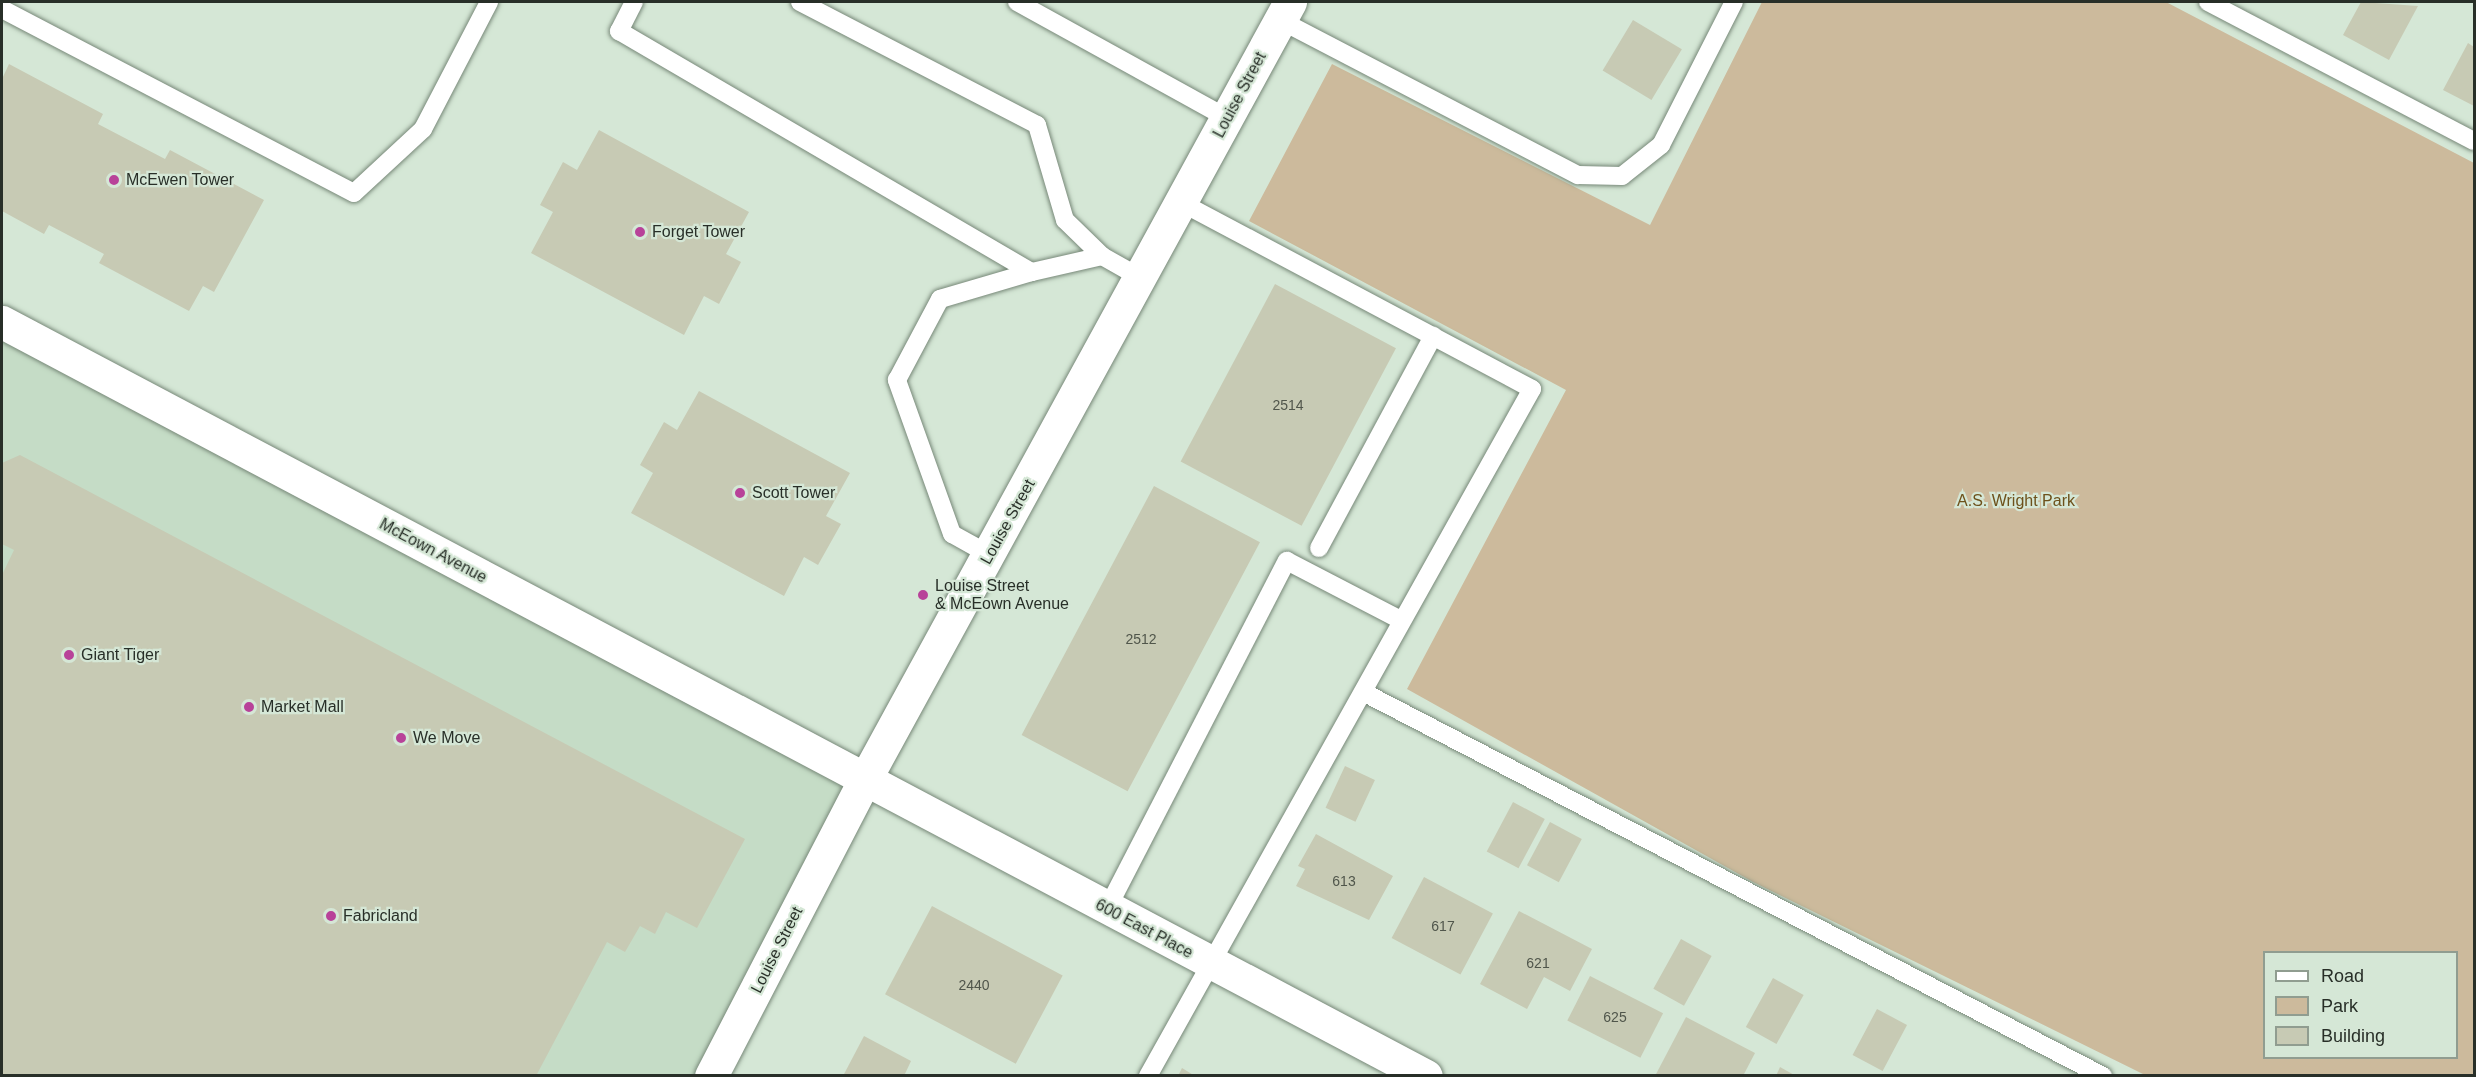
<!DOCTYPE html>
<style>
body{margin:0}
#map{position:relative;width:2476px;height:1077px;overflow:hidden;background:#d5e7d6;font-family:Arial,sans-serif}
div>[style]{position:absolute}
.built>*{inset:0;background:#c5dcc6}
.green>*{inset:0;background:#ccba9c}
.building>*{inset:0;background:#c7cab4;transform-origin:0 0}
.roads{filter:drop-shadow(0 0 2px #778878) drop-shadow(0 0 2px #778878)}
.service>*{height:18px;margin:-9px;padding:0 9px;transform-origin:9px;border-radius:9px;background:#fff}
.minor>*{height:33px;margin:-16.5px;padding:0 16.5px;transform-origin:16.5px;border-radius:16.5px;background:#fff}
.tertiary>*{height:33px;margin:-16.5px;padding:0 16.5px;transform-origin:16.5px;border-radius:16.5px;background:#fff}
.dots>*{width:16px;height:16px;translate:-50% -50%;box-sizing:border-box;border:3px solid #d5e7d6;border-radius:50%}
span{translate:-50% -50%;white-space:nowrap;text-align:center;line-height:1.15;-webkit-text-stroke:4.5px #d5e7d6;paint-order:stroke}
.number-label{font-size:14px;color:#50564b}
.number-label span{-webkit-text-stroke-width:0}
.street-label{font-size:16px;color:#282f28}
.poi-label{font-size:16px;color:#282f28}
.left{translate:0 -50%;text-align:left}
.park-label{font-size:16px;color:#6d511b}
.frame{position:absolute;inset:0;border:3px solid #282f28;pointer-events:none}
.legend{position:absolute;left:2263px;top:951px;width:195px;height:108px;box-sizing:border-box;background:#d5e7d6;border:2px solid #909d90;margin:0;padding:8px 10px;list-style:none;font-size:18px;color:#282f28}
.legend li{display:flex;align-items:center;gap:12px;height:30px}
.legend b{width:30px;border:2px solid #909d90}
</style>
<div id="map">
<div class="built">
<div style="clip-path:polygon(2px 322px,864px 781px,711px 1075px,2px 1075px)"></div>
</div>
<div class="green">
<div style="clip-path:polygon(evenodd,1762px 2px,2166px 2px,2474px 163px,2474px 1075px,2145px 1075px,1753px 882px,1407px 689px,1566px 390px,1249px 221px,1332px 64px,1650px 225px,1762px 2px,2264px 952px,2456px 952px,2456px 1058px,2264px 1058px,2264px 952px)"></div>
</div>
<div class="building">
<div style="clip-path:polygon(2361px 2px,2418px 6px,2389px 60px,2343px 35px)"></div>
<div style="left:1633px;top:20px;width:57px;height:59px;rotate:31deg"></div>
<div style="clip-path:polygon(2468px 43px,2474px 47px,2474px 106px,2443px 90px)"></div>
<div style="clip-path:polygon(9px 64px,103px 114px,98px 124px,165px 159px,170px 150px,264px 200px,214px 292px,203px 286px,189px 311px,99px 263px,104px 254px,49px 225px,44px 234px,2px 211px,2px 79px)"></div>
<div style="clip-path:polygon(599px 130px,749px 212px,726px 254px,741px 262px,719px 304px,704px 296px,684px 335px,531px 253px,553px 212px,540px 205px,563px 162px,577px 170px)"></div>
<div style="left:1275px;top:284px;width:137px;height:201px;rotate:28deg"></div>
<div style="clip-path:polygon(699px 391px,850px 473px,826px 516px,841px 524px,818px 565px,804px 557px,784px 596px,631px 513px,653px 473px,640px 465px,664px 422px,677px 430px)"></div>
<div style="clip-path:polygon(20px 455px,745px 839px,697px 928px,666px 912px,655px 934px,640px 926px,625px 952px,607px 942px,536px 1076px,2px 1076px,2px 575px,14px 550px,2px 544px,2px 463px)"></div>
<div style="left:1154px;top:486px;width:120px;height:282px;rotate:28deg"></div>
<div style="left:1345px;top:766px;width:33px;height:46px;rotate:25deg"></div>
<div style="left:1513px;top:802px;width:36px;height:56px;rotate:28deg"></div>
<div style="left:1550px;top:822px;width:36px;height:49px;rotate:28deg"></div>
<div style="clip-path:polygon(1316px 834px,1393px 876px,1369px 920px,1296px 886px,1305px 869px,1298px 866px)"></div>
<div style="left:1424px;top:877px;width:78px;height:69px;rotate:28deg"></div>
<div style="left:932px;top:906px;width:148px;height:100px;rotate:28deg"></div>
<div style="clip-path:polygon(1519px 911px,1592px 949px,1570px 991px,1544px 977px,1527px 1009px,1480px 984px)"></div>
<div style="left:1681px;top:939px;width:35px;height:57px;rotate:29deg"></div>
<div style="left:1590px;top:976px;width:82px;height:50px;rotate:27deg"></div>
<div style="left:1773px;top:978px;width:35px;height:56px;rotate:29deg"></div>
<div style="left:1877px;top:1009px;width:34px;height:52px;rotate:28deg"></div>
<div style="clip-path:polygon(1686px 1017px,1755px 1053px,1743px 1076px,1655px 1076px)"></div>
<div style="clip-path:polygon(864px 1036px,911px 1061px,904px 1076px,843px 1076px)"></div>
<div style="clip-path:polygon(1780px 1067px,1796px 1076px,1776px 1076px)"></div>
<div style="clip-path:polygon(1182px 1068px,1195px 1076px,1178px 1076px)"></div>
</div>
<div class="roads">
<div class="service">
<div style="left:634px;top:2px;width:33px;rotate:117deg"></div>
<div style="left:619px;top:31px;width:478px;rotate:30.3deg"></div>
<div style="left:1032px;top:272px;width:72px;rotate:-12.9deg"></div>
<div style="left:800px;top:2px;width:267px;rotate:27.4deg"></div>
<div style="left:1037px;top:125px;width:99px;rotate:73.6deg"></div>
<div style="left:1065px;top:220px;width:52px;rotate:44.2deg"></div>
<div style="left:1102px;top:256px;width:45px;rotate:29.4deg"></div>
<div style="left:1017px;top:2px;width:240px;rotate:28.9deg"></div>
<div style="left:2208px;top:2px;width:300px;rotate:27.6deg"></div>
<div style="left:2px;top:9px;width:397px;rotate:27.6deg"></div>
<div style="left:354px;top:193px;width:94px;rotate:-42.8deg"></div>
<div style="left:423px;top:129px;width:143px;rotate:-62.5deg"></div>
<div style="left:1280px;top:20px;width:336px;rotate:27.5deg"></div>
<div style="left:1578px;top:175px;width:44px;rotate:1.3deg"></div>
<div style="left:1622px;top:176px;width:50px;rotate:-38.5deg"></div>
<div style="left:1661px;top:145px;width:161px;rotate:-63deg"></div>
<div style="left:1319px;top:548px;width:241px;rotate:-61.7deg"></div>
<div style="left:990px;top:555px;width:43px;rotate:-151.1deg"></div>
<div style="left:952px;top:534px;width:164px;rotate:-109.7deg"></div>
<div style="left:897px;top:380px;width:92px;rotate:-62deg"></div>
<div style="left:940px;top:299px;width:96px;rotate:-16.4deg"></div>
<div style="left:1363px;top:692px;width:834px;rotate:27.43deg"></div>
<div style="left:1107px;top:909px;width:392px;rotate:-62.7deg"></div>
<div style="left:1287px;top:561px;width:128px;rotate:27.4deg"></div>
<div style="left:1148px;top:1076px;width:787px;rotate:-60.8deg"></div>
<div style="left:1532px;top:389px;width:396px;rotate:-152deg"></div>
</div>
<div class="minor">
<div style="left:2px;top:322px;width:1611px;rotate:27.9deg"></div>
</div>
<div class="tertiary">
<div style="left:711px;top:1076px;width:332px;rotate:-62.6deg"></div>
<div style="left:864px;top:781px;width:888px;rotate:-61.33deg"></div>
</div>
</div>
<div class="dots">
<div style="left:114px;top:180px;background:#b84299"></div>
<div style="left:640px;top:232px;background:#b84299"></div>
<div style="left:740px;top:493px;background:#b84299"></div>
<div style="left:923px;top:595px;background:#b84299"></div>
<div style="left:69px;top:655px;background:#b84299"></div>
<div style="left:249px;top:707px;background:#b84299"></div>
<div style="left:401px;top:738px;background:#b84299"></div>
<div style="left:331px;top:916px;background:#b84299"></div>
</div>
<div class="number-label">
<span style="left:1288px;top:405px">2514</span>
<span style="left:1141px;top:639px">2512</span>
<span style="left:1344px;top:881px">613</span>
<span style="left:1443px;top:926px">617</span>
<span style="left:1538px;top:963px">621</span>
<span style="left:974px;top:985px">2440</span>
<span style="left:1615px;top:1017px">625</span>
</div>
<div class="street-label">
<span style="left:1240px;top:95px;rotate:-62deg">Louise Street</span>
<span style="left:1008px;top:522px;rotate:-61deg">Louise Street</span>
<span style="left:433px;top:551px;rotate:28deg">McEown Avenue</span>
<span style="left:1144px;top:929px;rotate:28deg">600 East Place</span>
<span style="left:777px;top:950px;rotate:-63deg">Louise Street</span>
</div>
<div class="poi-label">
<span class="left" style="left:126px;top:180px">McEwen Tower</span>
<span class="left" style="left:652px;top:232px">Forget Tower</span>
<span class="left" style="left:752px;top:493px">Scott Tower</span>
<span class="left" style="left:935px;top:595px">Louise Street<br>&amp; McEown Avenue</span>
<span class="left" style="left:81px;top:655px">Giant Tiger</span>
<span class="left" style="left:261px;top:707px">Market Mall</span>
<span class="left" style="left:413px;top:738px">We Move</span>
<span class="left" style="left:343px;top:916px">Fabricland</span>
</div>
<div class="park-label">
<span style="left:2016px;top:501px">A.S. Wright Park</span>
</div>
<div class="frame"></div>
<ul class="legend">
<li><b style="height:8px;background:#fff"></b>Road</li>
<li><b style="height:16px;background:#ccba9c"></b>Park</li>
<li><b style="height:16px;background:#c7cab4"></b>Building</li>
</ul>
</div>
